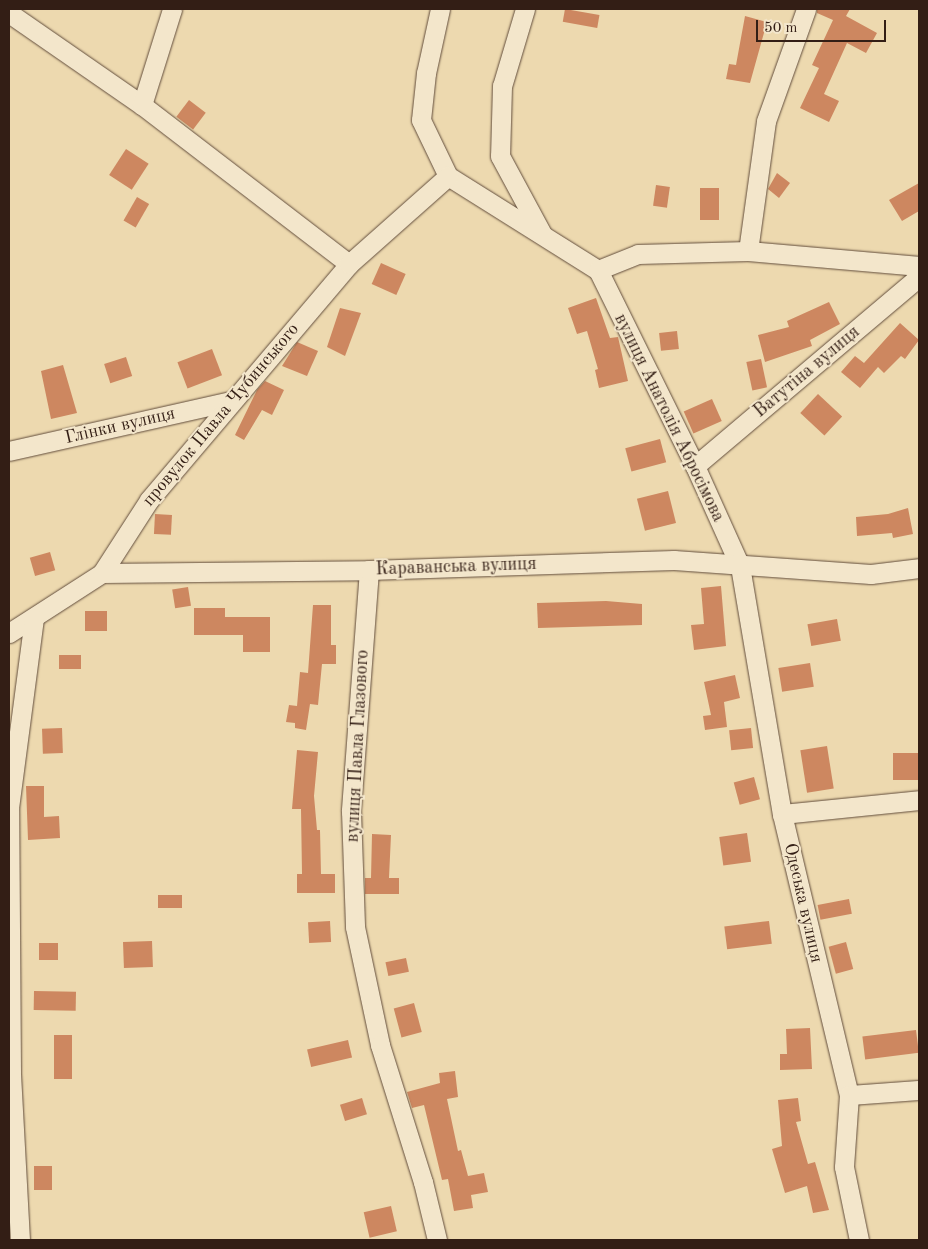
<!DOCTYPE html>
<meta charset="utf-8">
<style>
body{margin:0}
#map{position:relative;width:928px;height:1249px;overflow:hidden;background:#edd9af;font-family:"Old Standard TT",serif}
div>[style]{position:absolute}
.building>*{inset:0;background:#cd8760;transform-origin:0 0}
.roads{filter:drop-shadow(0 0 1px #624d3c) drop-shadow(0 0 1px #624d3c)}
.minor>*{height:19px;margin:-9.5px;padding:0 9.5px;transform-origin:9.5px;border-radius:9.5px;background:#f3e6cb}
span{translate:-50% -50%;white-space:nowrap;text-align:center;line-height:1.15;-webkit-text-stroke:4px #f3e6cb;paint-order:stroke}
.street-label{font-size:18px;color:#331e15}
.frame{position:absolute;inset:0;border:10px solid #331e15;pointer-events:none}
.scale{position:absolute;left:756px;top:20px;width:130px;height:22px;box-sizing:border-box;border:2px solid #331e15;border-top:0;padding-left:6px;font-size:15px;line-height:18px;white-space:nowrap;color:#331e15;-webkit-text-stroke:4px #f3e6cb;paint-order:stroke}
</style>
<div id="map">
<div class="building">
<div style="left:565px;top:9px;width:35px;height:13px;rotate:10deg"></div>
<div style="clip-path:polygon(817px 9px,850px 9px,846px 16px,877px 33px,866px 53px,847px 43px,824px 94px,839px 101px,829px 122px,800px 108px,819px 68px,812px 65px,833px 20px,817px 13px)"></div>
<div style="clip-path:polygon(745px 16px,767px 22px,750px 83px,726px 79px,729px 64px,736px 65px)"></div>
<div style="left:189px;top:100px;width:21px;height:21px;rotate:37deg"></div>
<div style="left:126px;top:149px;width:27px;height:31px;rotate:33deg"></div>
<div style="clip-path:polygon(777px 173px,790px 183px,779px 198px,768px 189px)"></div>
<div style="clip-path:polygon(919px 183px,919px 211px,902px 221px,889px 200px)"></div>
<div style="left:656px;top:185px;width:14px;height:21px;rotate:8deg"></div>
<div style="left:700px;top:188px;width:19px;height:32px"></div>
<div style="left:137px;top:197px;width:14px;height:27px;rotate:30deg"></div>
<div style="left:381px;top:263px;width:27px;height:23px;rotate:24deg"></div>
<div style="clip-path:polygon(596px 298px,610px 338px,618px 337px,628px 381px,599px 388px,595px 370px,598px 369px,587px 331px,577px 334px,568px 308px)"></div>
<div style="clip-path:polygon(829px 302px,840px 324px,810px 340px,812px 346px,765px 362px,758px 335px,789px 327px,787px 321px)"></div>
<div style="clip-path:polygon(340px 308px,361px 313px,345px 356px,327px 347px)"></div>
<div style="clip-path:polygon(900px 323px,919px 340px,905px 359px,901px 356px,884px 373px,878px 367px,860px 388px,841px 372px,855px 356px,864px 363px)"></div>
<div style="left:677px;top:331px;width:18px;height:18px;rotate:84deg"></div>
<div style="clip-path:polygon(297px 342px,318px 351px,307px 376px,282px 366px)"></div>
<div style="left:212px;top:349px;width:28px;height:37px;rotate:69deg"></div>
<div style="left:126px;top:357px;width:20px;height:23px;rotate:72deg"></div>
<div style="left:761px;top:359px;width:29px;height:15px;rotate:78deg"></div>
<div style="clip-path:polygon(63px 365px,77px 413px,51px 419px,41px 371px)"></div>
<div style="clip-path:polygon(265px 381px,284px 390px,272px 415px,262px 410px,244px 440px,235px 435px,257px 390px)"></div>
<div style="left:818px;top:394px;width:33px;height:26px;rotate:43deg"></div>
<div style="left:712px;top:399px;width:24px;height:31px;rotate:66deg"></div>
<div style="left:660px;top:439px;width:24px;height:36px;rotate:75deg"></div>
<div style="left:668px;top:491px;width:33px;height:32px;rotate:76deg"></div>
<div style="clip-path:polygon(908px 508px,913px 534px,893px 538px,892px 533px,857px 536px,856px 517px,888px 514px)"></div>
<div style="left:155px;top:514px;width:17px;height:20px;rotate:3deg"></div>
<div style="left:50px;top:552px;width:19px;height:21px;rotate:74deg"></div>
<div style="clip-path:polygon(721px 586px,726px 646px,694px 650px,691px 625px,704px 624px,701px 588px)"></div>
<div style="left:188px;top:587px;width:19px;height:16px;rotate:81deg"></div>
<div style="clip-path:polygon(606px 601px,642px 604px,642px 625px,538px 628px,537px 603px)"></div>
<div style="clip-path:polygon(313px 605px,331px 605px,331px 645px,336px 645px,336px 664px,322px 664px,318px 705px,310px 704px,306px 730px,295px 728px,295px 723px,286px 722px,289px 705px,297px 706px,300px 672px,308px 673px)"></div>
<div style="clip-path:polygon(194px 608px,225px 608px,225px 617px,270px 617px,270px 652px,243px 652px,243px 635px,194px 635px)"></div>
<div style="left:85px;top:611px;width:22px;height:20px"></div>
<div style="left:837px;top:619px;width:22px;height:30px;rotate:80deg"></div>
<div style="left:59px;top:655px;width:22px;height:14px"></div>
<div style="left:810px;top:663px;width:24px;height:32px;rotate:81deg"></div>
<div style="clip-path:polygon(735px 675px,740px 698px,724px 702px,727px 727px,705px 730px,703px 716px,711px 715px,704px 682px)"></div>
<div style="left:62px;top:728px;width:25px;height:20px;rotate:88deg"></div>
<div style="left:751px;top:728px;width:20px;height:22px;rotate:84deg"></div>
<div style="left:827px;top:746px;width:43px;height:27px;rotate:81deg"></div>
<div style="clip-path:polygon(297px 750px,318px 752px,314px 796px,317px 830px,320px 830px,321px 874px,335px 874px,335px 893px,297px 893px,297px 874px,302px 874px,301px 809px,292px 809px)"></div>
<div style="left:919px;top:753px;width:27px;height:26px;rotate:90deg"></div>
<div style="left:754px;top:777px;width:23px;height:21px;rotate:75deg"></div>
<div style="clip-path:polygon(26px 786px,44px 786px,44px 817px,59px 816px,60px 838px,28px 840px)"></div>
<div style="left:747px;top:833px;width:29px;height:28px;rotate:82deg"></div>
<div style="clip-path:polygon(372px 834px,391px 835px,389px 878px,399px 878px,399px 894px,365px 894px,365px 878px,371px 878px)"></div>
<div style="left:182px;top:895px;width:13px;height:24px;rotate:90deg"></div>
<div style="left:849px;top:899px;width:15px;height:32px;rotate:79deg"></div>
<div style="left:330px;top:921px;width:21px;height:22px;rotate:87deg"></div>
<div style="left:769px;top:921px;width:23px;height:45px;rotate:83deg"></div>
<div style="left:152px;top:941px;width:26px;height:29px;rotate:88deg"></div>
<div style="left:846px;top:942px;width:28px;height:18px;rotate:75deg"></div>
<div style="left:58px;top:943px;width:17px;height:19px;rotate:90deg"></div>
<div style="left:406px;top:958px;width:14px;height:21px;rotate:78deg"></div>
<div style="left:34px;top:991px;width:42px;height:19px;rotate:1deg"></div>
<div style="left:414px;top:1003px;width:30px;height:21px;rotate:75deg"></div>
<div style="clip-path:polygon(810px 1028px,812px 1069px,780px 1070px,780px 1054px,787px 1054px,786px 1029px)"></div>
<div style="left:916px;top:1030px;width:23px;height:54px;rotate:83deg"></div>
<div style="left:54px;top:1035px;width:18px;height:44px"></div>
<div style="left:348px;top:1040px;width:18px;height:42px;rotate:77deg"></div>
<div style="clip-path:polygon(455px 1071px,458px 1097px,447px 1099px,458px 1151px,461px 1150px,468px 1176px,484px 1173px,488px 1192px,471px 1195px,473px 1208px,454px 1211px,448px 1179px,442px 1180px,424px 1105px,412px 1108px,407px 1092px,440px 1083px,439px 1073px)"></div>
<div style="left:362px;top:1098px;width:17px;height:23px;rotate:73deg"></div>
<div style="clip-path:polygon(798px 1098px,801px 1121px,796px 1122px,808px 1164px,815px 1162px,829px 1210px,813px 1213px,807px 1186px,785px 1193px,772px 1149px,782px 1146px,778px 1100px)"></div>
<div style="left:34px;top:1166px;width:18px;height:24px"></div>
<div style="left:391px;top:1206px;width:26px;height:28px;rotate:77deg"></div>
</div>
<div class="roads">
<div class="minor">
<div style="left:440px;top:9px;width:66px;rotate:102.3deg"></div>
<div style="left:426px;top:73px;width:47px;rotate:96.1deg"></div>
<div style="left:421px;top:120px;width:62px;rotate:64.3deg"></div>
<div style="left:448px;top:176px;width:177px;rotate:32.1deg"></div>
<div style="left:525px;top:9px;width:80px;rotate:106.6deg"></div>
<div style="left:502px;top:86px;width:70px;rotate:91.6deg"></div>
<div style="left:500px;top:156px;width:89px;rotate:61.7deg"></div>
<div style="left:9px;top:13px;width:162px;rotate:34.7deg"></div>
<div style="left:142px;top:105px;width:261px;rotate:37.5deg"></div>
<div style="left:142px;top:105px;width:101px;rotate:-72.6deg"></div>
<div style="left:748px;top:251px;width:131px;rotate:-82.1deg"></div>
<div style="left:766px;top:121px;width:119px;rotate:-70.3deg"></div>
<div style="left:598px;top:270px;width:219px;rotate:63.7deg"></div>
<div style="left:695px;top:466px;width:110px;rotate:65.8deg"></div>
<div style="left:740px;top:566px;width:252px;rotate:80.4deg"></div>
<div style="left:782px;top:814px;width:289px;rotate:76.6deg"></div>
<div style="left:849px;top:1095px;width:72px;rotate:94deg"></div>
<div style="left:844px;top:1167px;width:75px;rotate:78.4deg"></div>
<div style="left:598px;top:270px;width:43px;rotate:-21.8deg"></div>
<div style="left:638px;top:254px;width:110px;rotate:-1.6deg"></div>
<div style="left:748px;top:251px;width:172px;rotate:5deg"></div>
<div style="left:9px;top:451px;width:228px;rotate:-12.7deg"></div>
<div style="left:695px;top:466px;width:293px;rotate:-40.2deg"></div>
<div style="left:369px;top:570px;width:242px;rotate:94.3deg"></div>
<div style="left:351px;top:811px;width:116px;rotate:88deg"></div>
<div style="left:355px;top:927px;width:121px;rotate:78deg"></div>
<div style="left:380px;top:1045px;width:144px;rotate:72.6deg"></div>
<div style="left:423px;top:1182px;width:60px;rotate:76.4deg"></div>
<div style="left:102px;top:573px;width:87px;rotate:-57.2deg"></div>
<div style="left:149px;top:500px;width:309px;rotate:-49.7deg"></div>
<div style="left:349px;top:264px;width:132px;rotate:-41.6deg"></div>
<div style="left:9px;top:633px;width:111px;rotate:-32.8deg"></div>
<div style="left:102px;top:573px;width:267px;rotate:-0.6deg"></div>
<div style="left:369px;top:570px;width:305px;rotate:-1.9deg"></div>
<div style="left:674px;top:560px;width:197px;rotate:4.1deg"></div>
<div style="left:871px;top:574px;width:48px;rotate:-7.1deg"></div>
<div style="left:782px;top:814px;width:138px;rotate:-5.8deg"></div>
<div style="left:849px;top:1095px;width:70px;rotate:-4.1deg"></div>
<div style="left:20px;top:1240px;width:168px;rotate:-93.1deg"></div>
<div style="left:11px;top:1072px;width:264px;rotate:-90.4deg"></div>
<div style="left:9px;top:808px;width:191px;rotate:-82.5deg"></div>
</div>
</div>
<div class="street-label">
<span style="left:807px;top:372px;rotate:-40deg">Ватутіна вулиця</span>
<span style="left:221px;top:415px;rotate:-50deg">провулок Павла Чубинського</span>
<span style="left:669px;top:418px;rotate:64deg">вулиця Анатолія Абросімова</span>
<span style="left:120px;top:426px;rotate:-13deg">Глінки вулиця</span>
<span style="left:456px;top:567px;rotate:-2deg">Караванська вулиця</span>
<span style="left:358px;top:746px;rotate:-87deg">вулиця Павла Глазового</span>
<span style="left:803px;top:903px;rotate:77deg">Одеська вулиця</span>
</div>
<div class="frame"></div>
<div class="scale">50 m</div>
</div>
